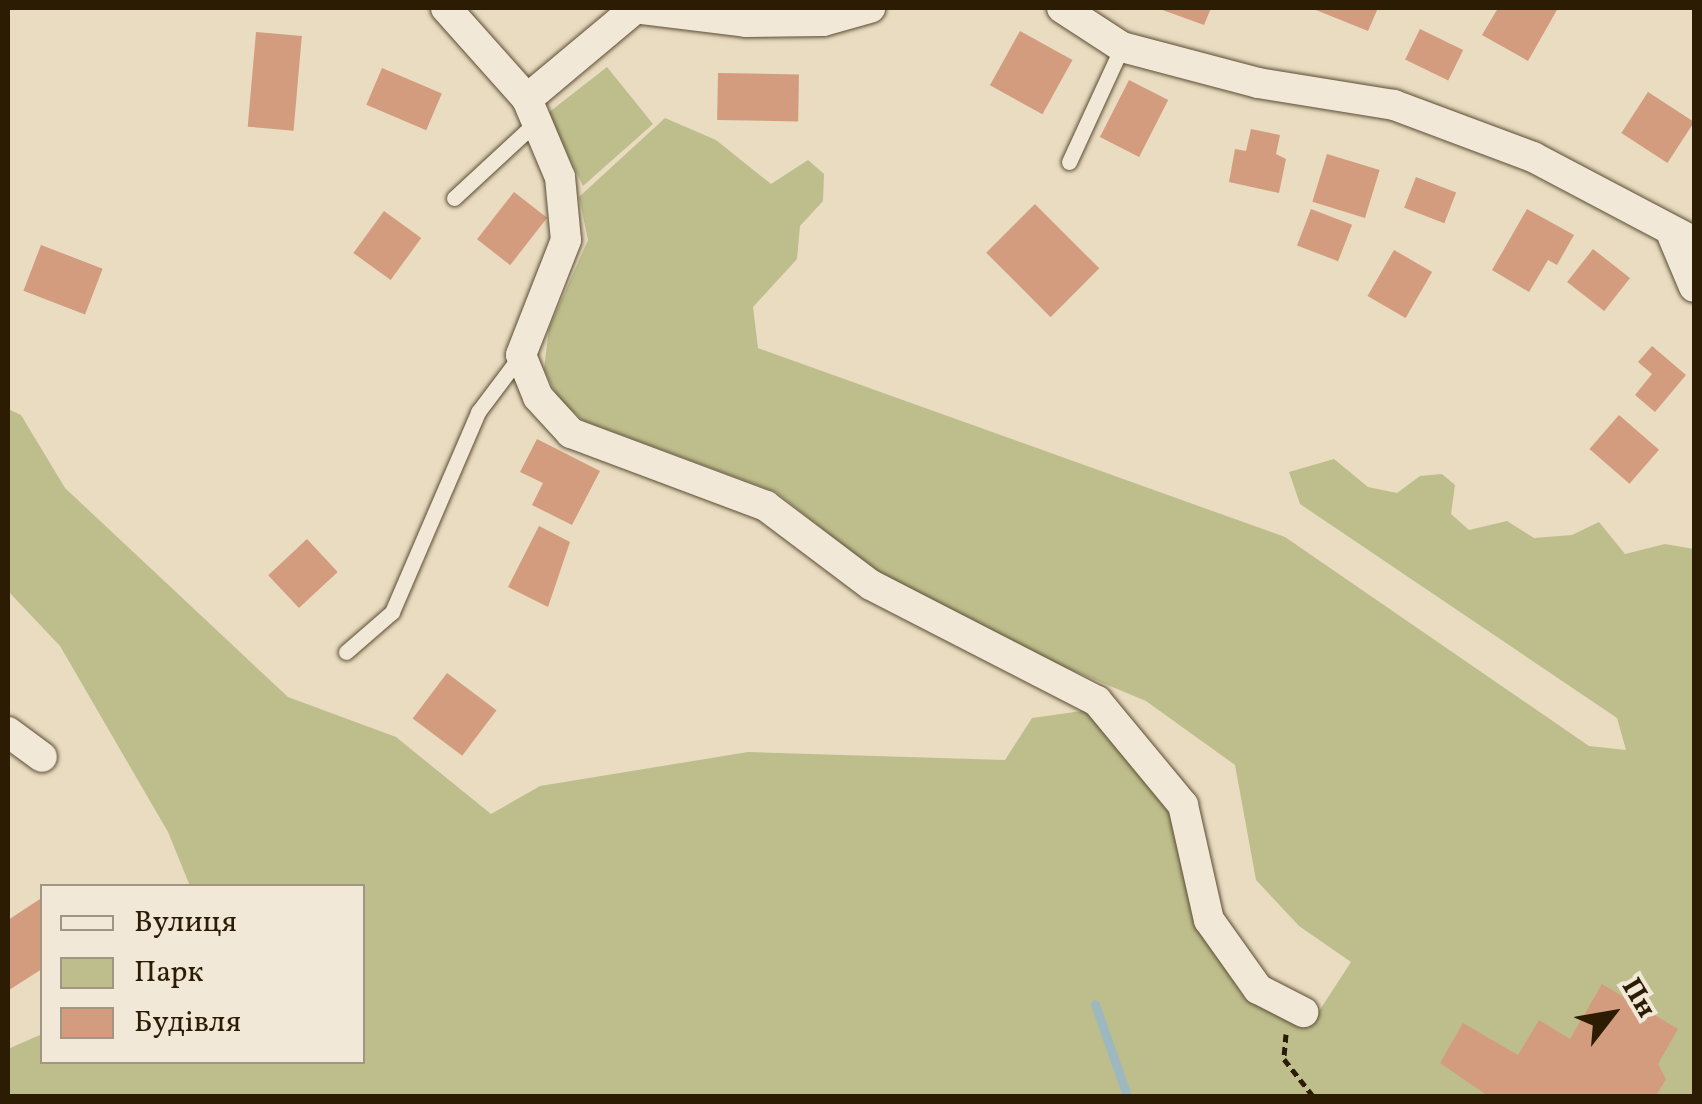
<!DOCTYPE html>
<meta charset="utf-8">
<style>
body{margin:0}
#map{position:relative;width:1702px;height:1104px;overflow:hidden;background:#e9dcc1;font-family:Vollkorn,serif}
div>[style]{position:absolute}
.green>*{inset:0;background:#bebe8d}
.stream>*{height:9px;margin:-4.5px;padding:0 4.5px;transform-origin:4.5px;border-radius:4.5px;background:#9db8bf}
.building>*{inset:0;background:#d39c7e;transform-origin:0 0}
.path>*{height:5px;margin-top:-2.5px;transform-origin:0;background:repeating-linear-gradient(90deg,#2c1c03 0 8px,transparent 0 13px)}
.roads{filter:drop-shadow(0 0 2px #5b4c32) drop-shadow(0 0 2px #5b4c32)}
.service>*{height:15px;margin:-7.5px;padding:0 7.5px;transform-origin:7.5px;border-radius:7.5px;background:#f1e8d7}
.minor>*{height:30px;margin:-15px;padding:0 15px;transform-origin:15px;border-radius:15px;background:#f1e8d7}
span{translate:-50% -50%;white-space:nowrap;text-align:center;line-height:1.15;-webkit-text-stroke:10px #f1e8d7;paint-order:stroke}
.frame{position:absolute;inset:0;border:10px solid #2c1c03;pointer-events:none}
.legend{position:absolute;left:40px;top:884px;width:325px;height:180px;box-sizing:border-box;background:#f1e8d7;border:2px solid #a29682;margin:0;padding:12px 18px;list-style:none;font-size:30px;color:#2c1c03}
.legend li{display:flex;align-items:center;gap:20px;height:50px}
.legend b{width:50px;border:2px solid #a29682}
.north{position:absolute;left:1562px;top:964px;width:100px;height:100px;-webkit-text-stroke:8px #f1e8d7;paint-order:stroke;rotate:59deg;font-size:28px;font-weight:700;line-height:40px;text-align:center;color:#2c1c03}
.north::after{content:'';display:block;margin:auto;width:35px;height:45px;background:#2c1c03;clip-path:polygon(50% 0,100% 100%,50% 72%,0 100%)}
</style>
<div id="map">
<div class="green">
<div style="clip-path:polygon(607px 67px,653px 124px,583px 186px,548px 113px)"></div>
<div style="clip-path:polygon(665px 118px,716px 140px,771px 184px,808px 160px,824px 174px,823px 201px,800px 226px,797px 259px,753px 307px,758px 348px,1285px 537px,1589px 746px,1626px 750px,1617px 718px,1300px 504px,1289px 472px,1334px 459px,1368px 487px,1397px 493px,1420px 476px,1442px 474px,1455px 485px,1451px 514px,1469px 530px,1507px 521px,1534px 538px,1572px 535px,1599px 522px,1625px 554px,1665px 544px,1694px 549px,1694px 1096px,8px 1096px,8px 1049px,42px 1034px,42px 1062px,362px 1062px,362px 886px,190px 886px,168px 832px,60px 646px,8px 591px,8px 409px,21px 415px,65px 488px,288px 697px,396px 737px,491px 814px,540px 786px,748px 752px,1005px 760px,1032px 718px,1089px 710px,1171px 811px,1198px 927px,1245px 999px,1308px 1028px,1351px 962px,1299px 926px,1256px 880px,1235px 765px,1146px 701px,1021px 649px,881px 575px,776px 492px,584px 421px,558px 398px,544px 369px,549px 328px,588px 240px,579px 197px)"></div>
</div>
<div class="stream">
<div style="left:1095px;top:1004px;width:97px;rotate:70.8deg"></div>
</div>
<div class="building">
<div style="clip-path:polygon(1157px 8px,1211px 8px,1204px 25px)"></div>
<div style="clip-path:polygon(1311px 8px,1378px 8px,1368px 31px)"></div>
<div style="clip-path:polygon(1498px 8px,1558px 8px,1528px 61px,1482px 35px)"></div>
<div style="left:1420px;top:29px;width:48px;height:34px;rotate:26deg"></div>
<div style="left:1020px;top:31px;width:60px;height:62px;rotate:29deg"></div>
<div style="left:256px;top:32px;width:46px;height:95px;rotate:5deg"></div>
<div style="left:382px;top:68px;width:65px;height:40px;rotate:23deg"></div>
<div style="left:718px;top:73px;width:81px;height:47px;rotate:1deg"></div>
<div style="left:1129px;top:80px;width:44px;height:64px;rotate:27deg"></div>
<div style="left:1648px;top:92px;width:55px;height:49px;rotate:33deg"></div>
<div style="clip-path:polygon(1251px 129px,1280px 135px,1276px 154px,1286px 159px,1279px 193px,1229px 182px,1235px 149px,1246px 151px)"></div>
<div style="left:1327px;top:154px;width:55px;height:50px;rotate:17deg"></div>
<div style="left:1416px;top:177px;width:43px;height:33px;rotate:21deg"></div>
<div style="left:514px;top:192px;width:42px;height:60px;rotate:38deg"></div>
<div style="left:1035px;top:204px;width:91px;height:69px;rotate:45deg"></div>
<div style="left:1311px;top:209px;width:44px;height:39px;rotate:21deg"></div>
<div style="clip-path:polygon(1527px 209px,1574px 235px,1557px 265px,1548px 260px,1529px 292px,1492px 270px)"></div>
<div style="left:384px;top:211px;width:46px;height:52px;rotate:36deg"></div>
<div style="left:41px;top:245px;width:66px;height:49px;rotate:21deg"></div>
<div style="left:1593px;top:249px;width:47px;height:42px;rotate:38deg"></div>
<div style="left:1394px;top:250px;width:44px;height:53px;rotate:30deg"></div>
<div style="clip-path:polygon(1652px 346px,1686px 375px,1655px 412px,1635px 395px,1652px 374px,1638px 362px)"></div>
<div style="left:1619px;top:415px;width:53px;height:45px;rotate:41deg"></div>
<div style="clip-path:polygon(537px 439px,600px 471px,572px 525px,532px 505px,543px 483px,520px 472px)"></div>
<div style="clip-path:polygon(539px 526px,570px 542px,548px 607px,508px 587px)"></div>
<div style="left:307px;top:539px;width:45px;height:53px;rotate:47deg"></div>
<div style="left:447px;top:673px;width:62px;height:57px;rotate:37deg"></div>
<div style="clip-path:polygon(40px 899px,42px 969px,9px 990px,8px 920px)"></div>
<div style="clip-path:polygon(1602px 984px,1678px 1029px,1658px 1064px,1666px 1079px,1656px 1096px,1488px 1096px,1440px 1063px,1463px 1023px,1518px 1055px,1539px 1020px,1570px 1039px)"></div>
</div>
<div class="path">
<div style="left:1286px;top:1034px;width:25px;rotate:95deg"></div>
<div style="left:1284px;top:1059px;width:47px;rotate:51.9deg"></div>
</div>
<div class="roads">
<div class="service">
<div style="left:1069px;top:162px;width:127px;rotate:-65.3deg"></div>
<div style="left:454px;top:198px;width:112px;rotate:-42.8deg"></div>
<div style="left:346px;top:652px;width:61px;rotate:-41deg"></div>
<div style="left:392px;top:612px;width:218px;rotate:-66.7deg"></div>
<div style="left:478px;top:412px;width:71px;rotate:-53deg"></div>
</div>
<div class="minor">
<div style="left:446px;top:8px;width:122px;rotate:48.3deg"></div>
<div style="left:527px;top:99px;width:85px;rotate:67.1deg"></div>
<div style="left:560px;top:177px;width:63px;rotate:84.6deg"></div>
<div style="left:566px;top:240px;width:123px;rotate:111.4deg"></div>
<div style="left:521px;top:355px;width:45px;rotate:68deg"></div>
<div style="left:538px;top:397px;width:49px;rotate:47.5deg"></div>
<div style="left:571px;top:433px;width:208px;rotate:20.5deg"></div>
<div style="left:766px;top:506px;width:131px;rotate:37deg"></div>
<div style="left:871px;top:585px;width:254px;rotate:27.2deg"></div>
<div style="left:1097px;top:701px;width:135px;rotate:50.4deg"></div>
<div style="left:1183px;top:805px;width:118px;rotate:77.3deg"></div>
<div style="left:1209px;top:920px;width:85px;rotate:54.6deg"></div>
<div style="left:1258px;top:989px;width:51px;rotate:27.1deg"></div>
<div style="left:634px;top:8px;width:113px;rotate:7.1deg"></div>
<div style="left:746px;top:22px;width:77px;rotate:-0.7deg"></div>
<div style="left:823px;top:21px;width:49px;rotate:-15.5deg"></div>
<div style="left:1062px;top:8px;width:72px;rotate:33deg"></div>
<div style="left:1122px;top:47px;width:141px;rotate:14.8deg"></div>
<div style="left:1258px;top:83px;width:138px;rotate:9.2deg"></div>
<div style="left:1394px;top:105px;width:148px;rotate:20.5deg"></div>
<div style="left:1533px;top:157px;width:182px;rotate:27.8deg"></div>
<div style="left:527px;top:99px;width:142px;rotate:-39.9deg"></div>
<div style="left:1673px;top:237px;width:54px;rotate:67.2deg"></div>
<div style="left:8px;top:732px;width:42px;rotate:36.3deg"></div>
</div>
</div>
<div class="frame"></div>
<ul class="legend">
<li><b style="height:12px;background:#f1e8d7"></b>Вулиця</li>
<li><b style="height:28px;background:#bebe8d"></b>Парк</li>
<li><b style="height:28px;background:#d39c7e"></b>Будівля</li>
</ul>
<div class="north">Пн</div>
</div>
